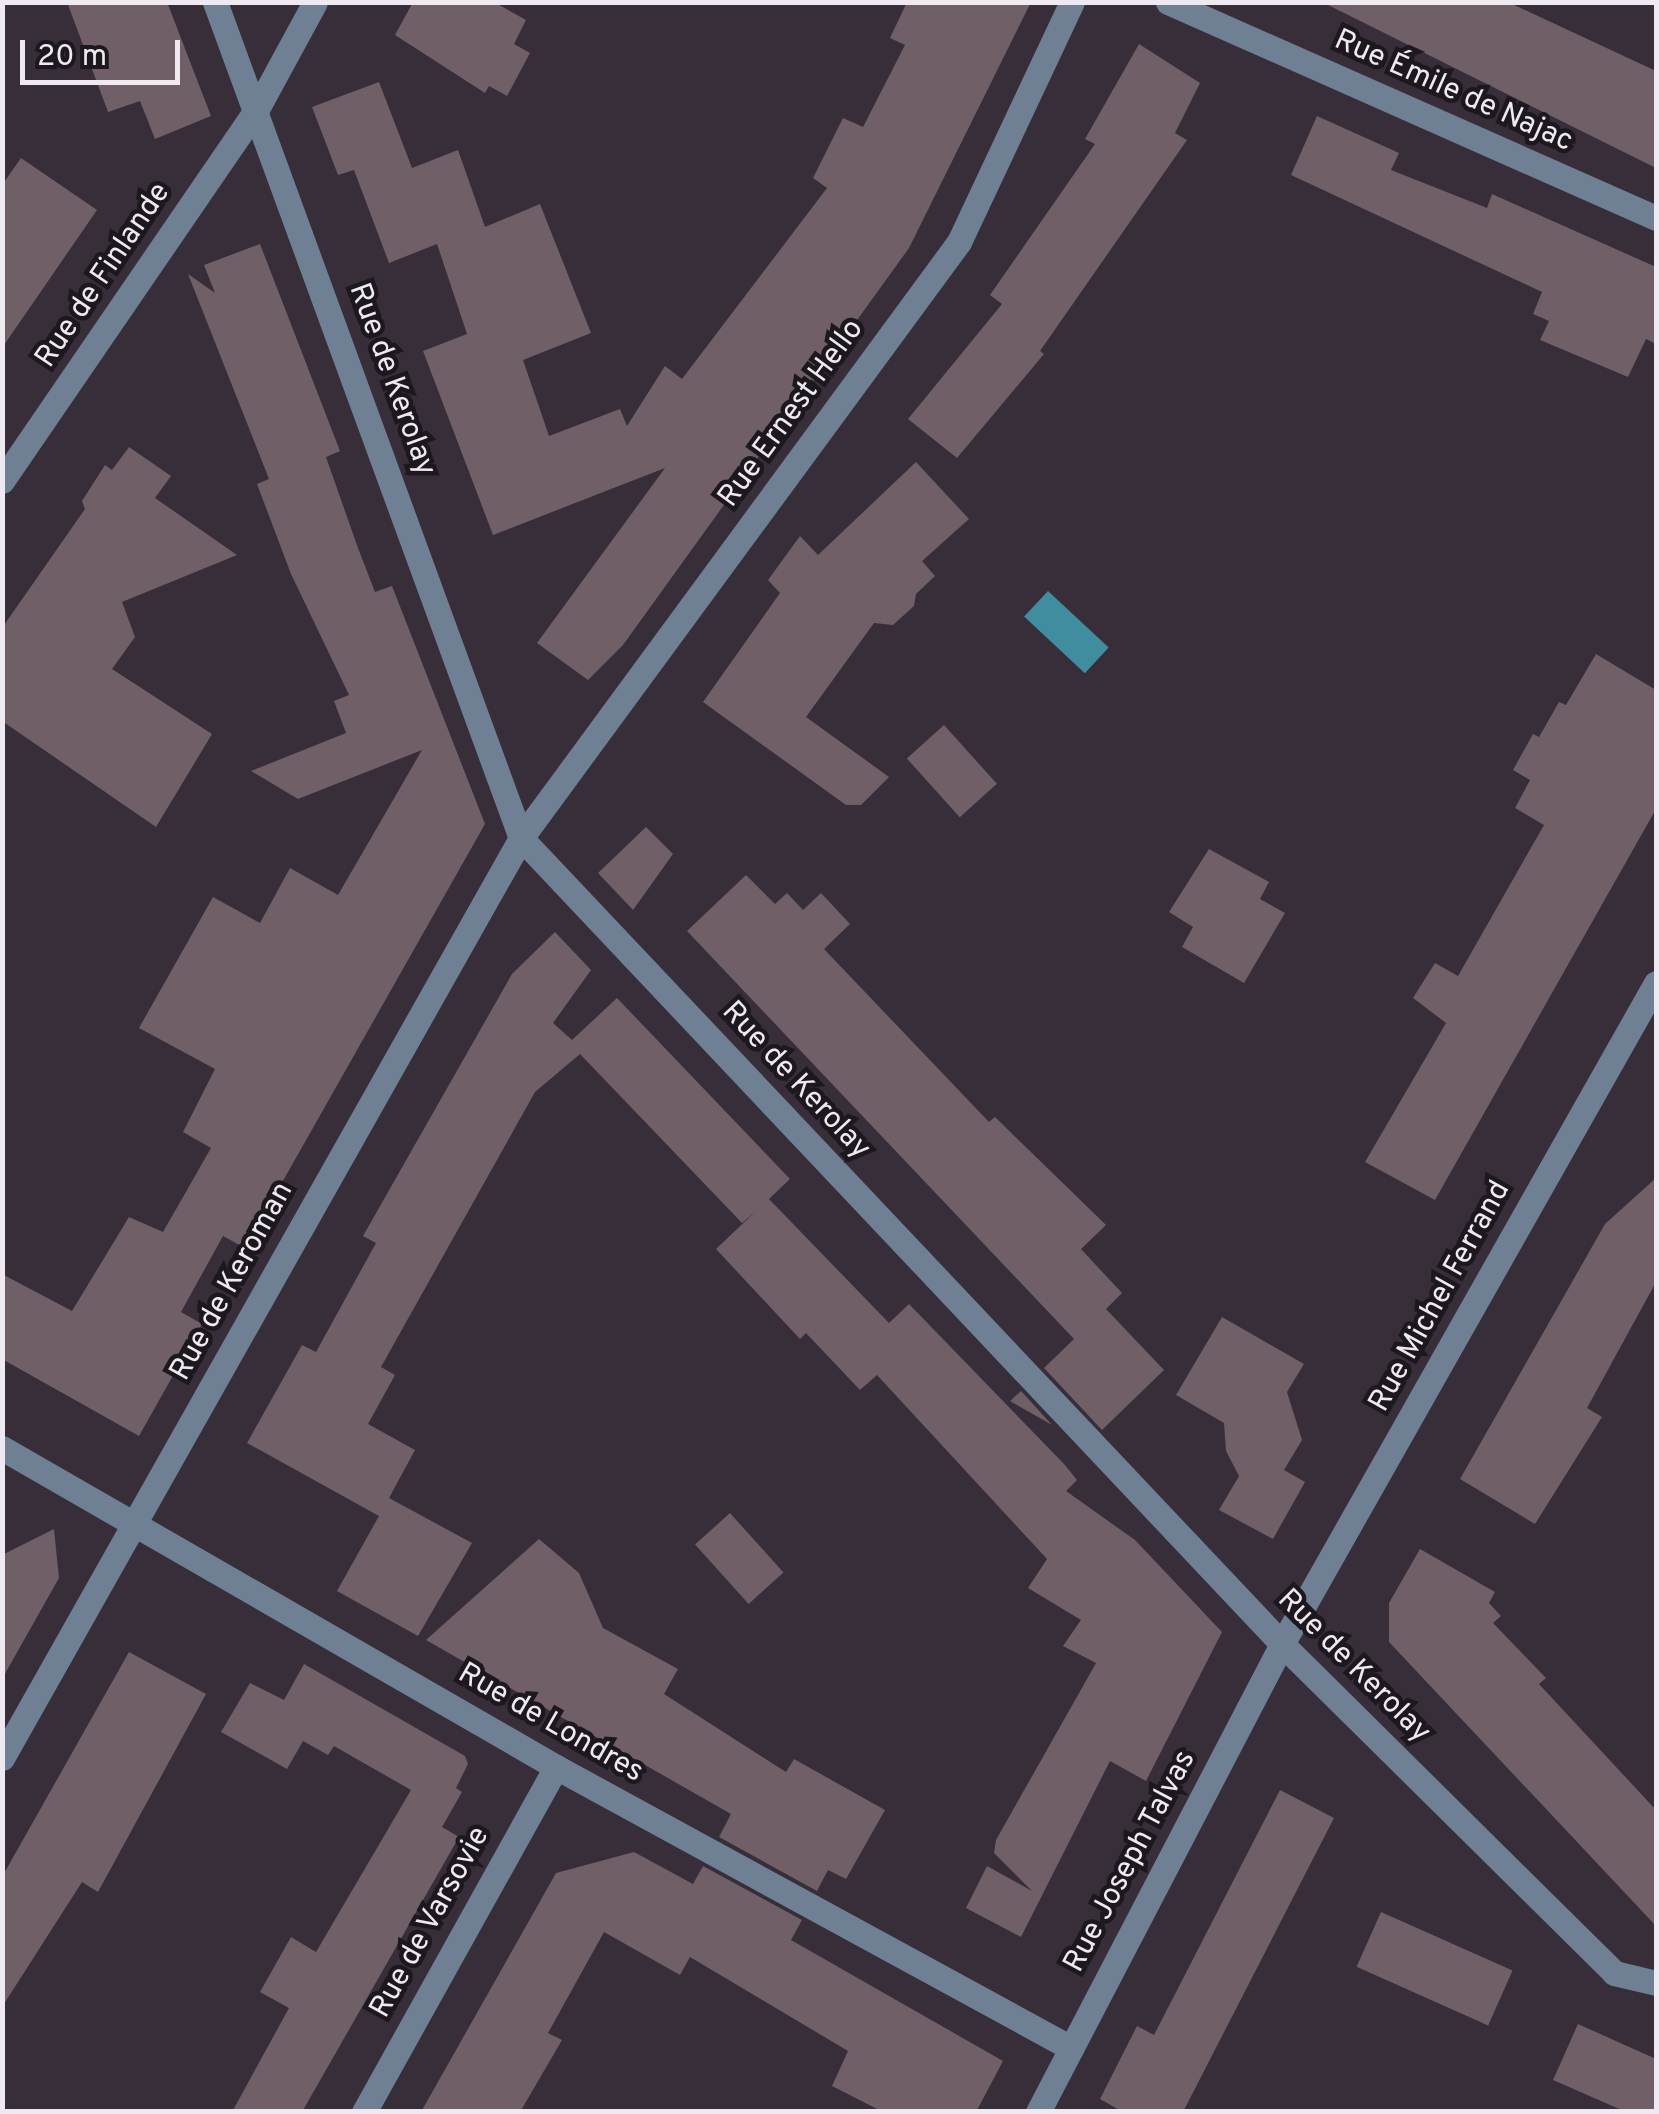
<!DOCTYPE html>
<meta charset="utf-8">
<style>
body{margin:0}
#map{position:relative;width:1659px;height:2114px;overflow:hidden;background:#372e3a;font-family:Overpass,sans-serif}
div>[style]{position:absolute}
.water>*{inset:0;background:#3f8d9f;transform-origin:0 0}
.building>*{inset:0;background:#705f66;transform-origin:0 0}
.minor>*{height:25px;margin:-12.5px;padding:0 12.5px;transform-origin:12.5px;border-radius:12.5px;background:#6f8094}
span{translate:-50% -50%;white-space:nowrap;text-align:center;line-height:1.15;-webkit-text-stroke:9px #1c181d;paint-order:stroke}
.street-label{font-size:30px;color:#efe9f1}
.frame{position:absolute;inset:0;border:5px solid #efe9f1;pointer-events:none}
.scale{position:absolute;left:20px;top:40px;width:160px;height:45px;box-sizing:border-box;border:5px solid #efe9f1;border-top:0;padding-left:12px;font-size:30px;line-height:35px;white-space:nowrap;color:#efe9f1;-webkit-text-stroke:8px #1c181d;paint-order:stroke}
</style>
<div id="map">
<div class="water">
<div style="left:1048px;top:591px;width:83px;height:35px;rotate:43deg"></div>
</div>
<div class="building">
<div style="clip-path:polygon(67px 2px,167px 2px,211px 116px,155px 139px,140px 101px,108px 112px)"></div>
<div style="clip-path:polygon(413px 2px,494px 2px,526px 20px,514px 44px,530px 53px,507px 96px,489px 86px,485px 93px,395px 35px)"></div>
<div style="clip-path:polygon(907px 2px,1031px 2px,909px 248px,623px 645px,588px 680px,537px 643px,665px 468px,493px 535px,423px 351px,467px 334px,437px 244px,389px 263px,354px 170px,338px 175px,312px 107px,379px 82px,412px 168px,458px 150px,485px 227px,540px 204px,591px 333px,523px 360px,549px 436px,620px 409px,627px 426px,665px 366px,682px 379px,827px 188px,813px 178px,843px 118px,863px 127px,905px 45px,890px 38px)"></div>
<div style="clip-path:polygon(1322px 2px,1508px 2px,1656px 71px,1656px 168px)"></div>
<div style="clip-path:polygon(1139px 44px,1200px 83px,1175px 133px,1187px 140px,1040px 351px,1044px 354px,957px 458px,908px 419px,1002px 304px,990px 295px,1095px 144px,1085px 139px)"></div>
<div style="clip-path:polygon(1317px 116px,1399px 153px,1391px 170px,1487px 208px,1492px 194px,1656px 267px,1656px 344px,1646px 339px,1628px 377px,1540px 340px,1549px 321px,1533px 314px,1542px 292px,1291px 175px)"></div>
<div style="clip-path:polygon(21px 158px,97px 210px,2px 348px,2px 185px)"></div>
<div style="clip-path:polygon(260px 244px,340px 451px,326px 457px,358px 548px,375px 592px,392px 586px,485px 824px,245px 1248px,223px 1236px,181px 1312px,202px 1324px,139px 1436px,2px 1359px,2px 1274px,72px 1311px,129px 1217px,163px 1232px,211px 1148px,183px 1132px,215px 1069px,139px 1028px,213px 897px,260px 923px,290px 868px,338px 895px,422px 750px,298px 799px,251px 771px,346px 733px,334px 701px,349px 695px,291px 574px,257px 484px,269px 479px,188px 274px,215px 293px,204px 265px)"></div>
<div style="clip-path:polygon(129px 447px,171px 476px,155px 498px,237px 555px,122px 602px,135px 637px,112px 669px,212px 734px,156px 827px,2px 721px,2px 628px,85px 509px,82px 501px,105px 465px,112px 470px)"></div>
<div style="clip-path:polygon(916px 462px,969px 519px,922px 561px,935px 576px,916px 594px,914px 606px,893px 625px,874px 623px,806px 717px,889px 777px,861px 805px,846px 805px,703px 702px,780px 593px,768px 580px,800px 536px,818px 555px)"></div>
<div style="clip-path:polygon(1596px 654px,1656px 690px,1656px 809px,1435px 1200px,1365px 1162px,1446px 1023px,1413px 998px,1435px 963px,1458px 976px,1544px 825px,1515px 808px,1530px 780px,1513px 770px,1533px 734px,1539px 737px,1559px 702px,1566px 705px)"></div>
<div style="left:944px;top:725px;width:79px;height:50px;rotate:48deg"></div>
<div style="clip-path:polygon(646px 827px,673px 854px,633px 910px,598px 873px)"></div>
<div style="clip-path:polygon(1209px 849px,1269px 882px,1260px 899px,1285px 913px,1244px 983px,1182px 947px,1193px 927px,1169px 912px)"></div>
<div style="clip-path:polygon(746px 875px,775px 904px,787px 893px,803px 910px,821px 893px,850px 924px,824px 949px,989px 1122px,995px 1117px,1106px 1225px,1081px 1249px,1122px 1293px,1106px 1309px,1164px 1370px,1102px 1430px,1044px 1368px,1074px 1339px,687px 931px)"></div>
<div style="clip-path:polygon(555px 932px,591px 970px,553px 1023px,572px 1040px,617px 998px,790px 1179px,769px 1199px,889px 1323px,909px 1304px,1065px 1465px,1077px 1480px,1066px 1491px,1135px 1540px,1222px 1632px,1146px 1781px,1110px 1761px,1021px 1937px,966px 1908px,987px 1866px,1032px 1891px,994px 1853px,996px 1840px,1096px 1663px,1063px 1646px,1081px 1620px,1028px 1588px,1047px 1559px,877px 1375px,860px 1390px,806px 1333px,800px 1339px,716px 1249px,756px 1211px,742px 1223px,580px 1054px,535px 1092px,381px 1367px,395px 1375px,368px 1424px,415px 1450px,389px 1498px,472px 1543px,418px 1636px,337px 1591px,379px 1516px,247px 1443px,302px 1345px,316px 1352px,376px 1243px,363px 1236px,512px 974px)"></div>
<div style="clip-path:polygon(1656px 1178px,1656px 1282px,1587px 1408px,1602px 1417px,1535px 1524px,1460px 1479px,1605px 1224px)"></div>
<div style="clip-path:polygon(1222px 1317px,1304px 1364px,1287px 1392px,1302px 1440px,1284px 1470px,1305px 1482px,1273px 1539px,1219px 1510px,1239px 1476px,1226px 1451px,1224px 1423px,1176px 1395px)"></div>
<div style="clip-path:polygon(1021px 1391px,1052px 1425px,1010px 1401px)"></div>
<div style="left:730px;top:1513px;width:80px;height:47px;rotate:48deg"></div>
<div style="clip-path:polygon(54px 1529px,59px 1578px,2px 1679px,2px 1555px)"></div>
<div style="clip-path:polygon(539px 1539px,579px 1573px,603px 1628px,678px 1669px,664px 1694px,786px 1772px,794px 1759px,885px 1810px,846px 1879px,828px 1870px,817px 1891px,719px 1837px,731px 1814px,426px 1640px)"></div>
<div style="clip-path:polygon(1420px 1549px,1495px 1592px,1489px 1603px,1501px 1616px,1493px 1623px,1546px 1678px,1539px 1684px,1656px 1810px,1656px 1926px,1389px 1642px,1389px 1603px)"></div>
<div style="clip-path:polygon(129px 1652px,206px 1694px,98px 1892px,82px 1882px,2px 2007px,2px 1877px)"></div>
<div style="clip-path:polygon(304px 1664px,465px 1756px,468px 1764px,456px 1788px,462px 1792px,442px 1827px,459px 1837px,302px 2112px,232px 2112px,289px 2008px,260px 1992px,291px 1937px,316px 1952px,411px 1790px,334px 1746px,328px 1755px,303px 1741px,287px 1769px,221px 1732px,250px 1683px,284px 1700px)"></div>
<div style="clip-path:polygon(1280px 1790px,1334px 1818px,1183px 2112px,1123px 2112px,1100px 2099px,1137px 2026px,1154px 2035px)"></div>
<div style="clip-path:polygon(634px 1852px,693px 1884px,703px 1866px,802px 1920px,791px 1940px,1003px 2061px,976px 2112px,883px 2112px,832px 2086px,848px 2051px,690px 1957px,680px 1975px,604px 1932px,548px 2033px,562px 2040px,520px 2112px,421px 2112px,556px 1873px)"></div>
<div style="left:1381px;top:1912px;width:144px;height:60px;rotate:24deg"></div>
<div style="clip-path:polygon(1578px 2024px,1656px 2059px,1656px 2112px,1626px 2112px,1553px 2080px)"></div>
</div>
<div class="minor">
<div style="left:215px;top:2px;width:890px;rotate:69.9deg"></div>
<div style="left:521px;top:838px;width:1108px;rotate:46.64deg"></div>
<div style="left:1282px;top:1644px;width:467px;rotate:44.7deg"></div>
<div style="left:1614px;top:1973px;width:43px;rotate:13.4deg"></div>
<div style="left:1168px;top:2px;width:534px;rotate:23.88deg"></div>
<div style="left:2px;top:481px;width:453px;rotate:-55.6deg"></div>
<div style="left:258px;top:107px;width:119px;rotate:-61.5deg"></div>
<div style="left:2px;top:1448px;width:639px;rotate:29.93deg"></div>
<div style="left:556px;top:1767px;width:587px;rotate:28.62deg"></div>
<div style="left:2px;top:1758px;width:1056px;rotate:-60.57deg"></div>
<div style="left:521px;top:838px;width:740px;rotate:-53.69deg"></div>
<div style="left:959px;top:242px;width:265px;rotate:-64.8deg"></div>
<div style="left:364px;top:2112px;width:395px;rotate:-60.9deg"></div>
<div style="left:1038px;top:2112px;width:528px;rotate:-62.46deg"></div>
<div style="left:1282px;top:1644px;width:759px;rotate:-60.5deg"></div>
</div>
<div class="street-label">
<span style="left:1453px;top:92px;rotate:24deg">Rue Émile de Najac</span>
<span style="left:104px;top:276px;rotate:-56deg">Rue de Finlande</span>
<span style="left:391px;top:380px;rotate:70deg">Rue de Kerolay</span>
<span style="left:792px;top:414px;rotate:-54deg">Rue Ernest Hello</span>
<span style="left:795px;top:1081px;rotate:47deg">Rue de Kerolay</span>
<span style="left:233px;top:1282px;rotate:-61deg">Rue de Keroman</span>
<span style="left:1441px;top:1297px;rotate:-61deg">Rue Michel Ferrand</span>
<span style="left:1353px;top:1667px;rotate:45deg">Rue de Kerolay</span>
<span style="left:550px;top:1724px;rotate:30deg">Rue de Londres</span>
<span style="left:1131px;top:1862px;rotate:-62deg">Rue Joseph Talvas</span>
<span style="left:431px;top:1923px;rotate:-61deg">Rue de Varsovie</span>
</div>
<div class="frame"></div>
<div class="scale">20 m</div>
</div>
